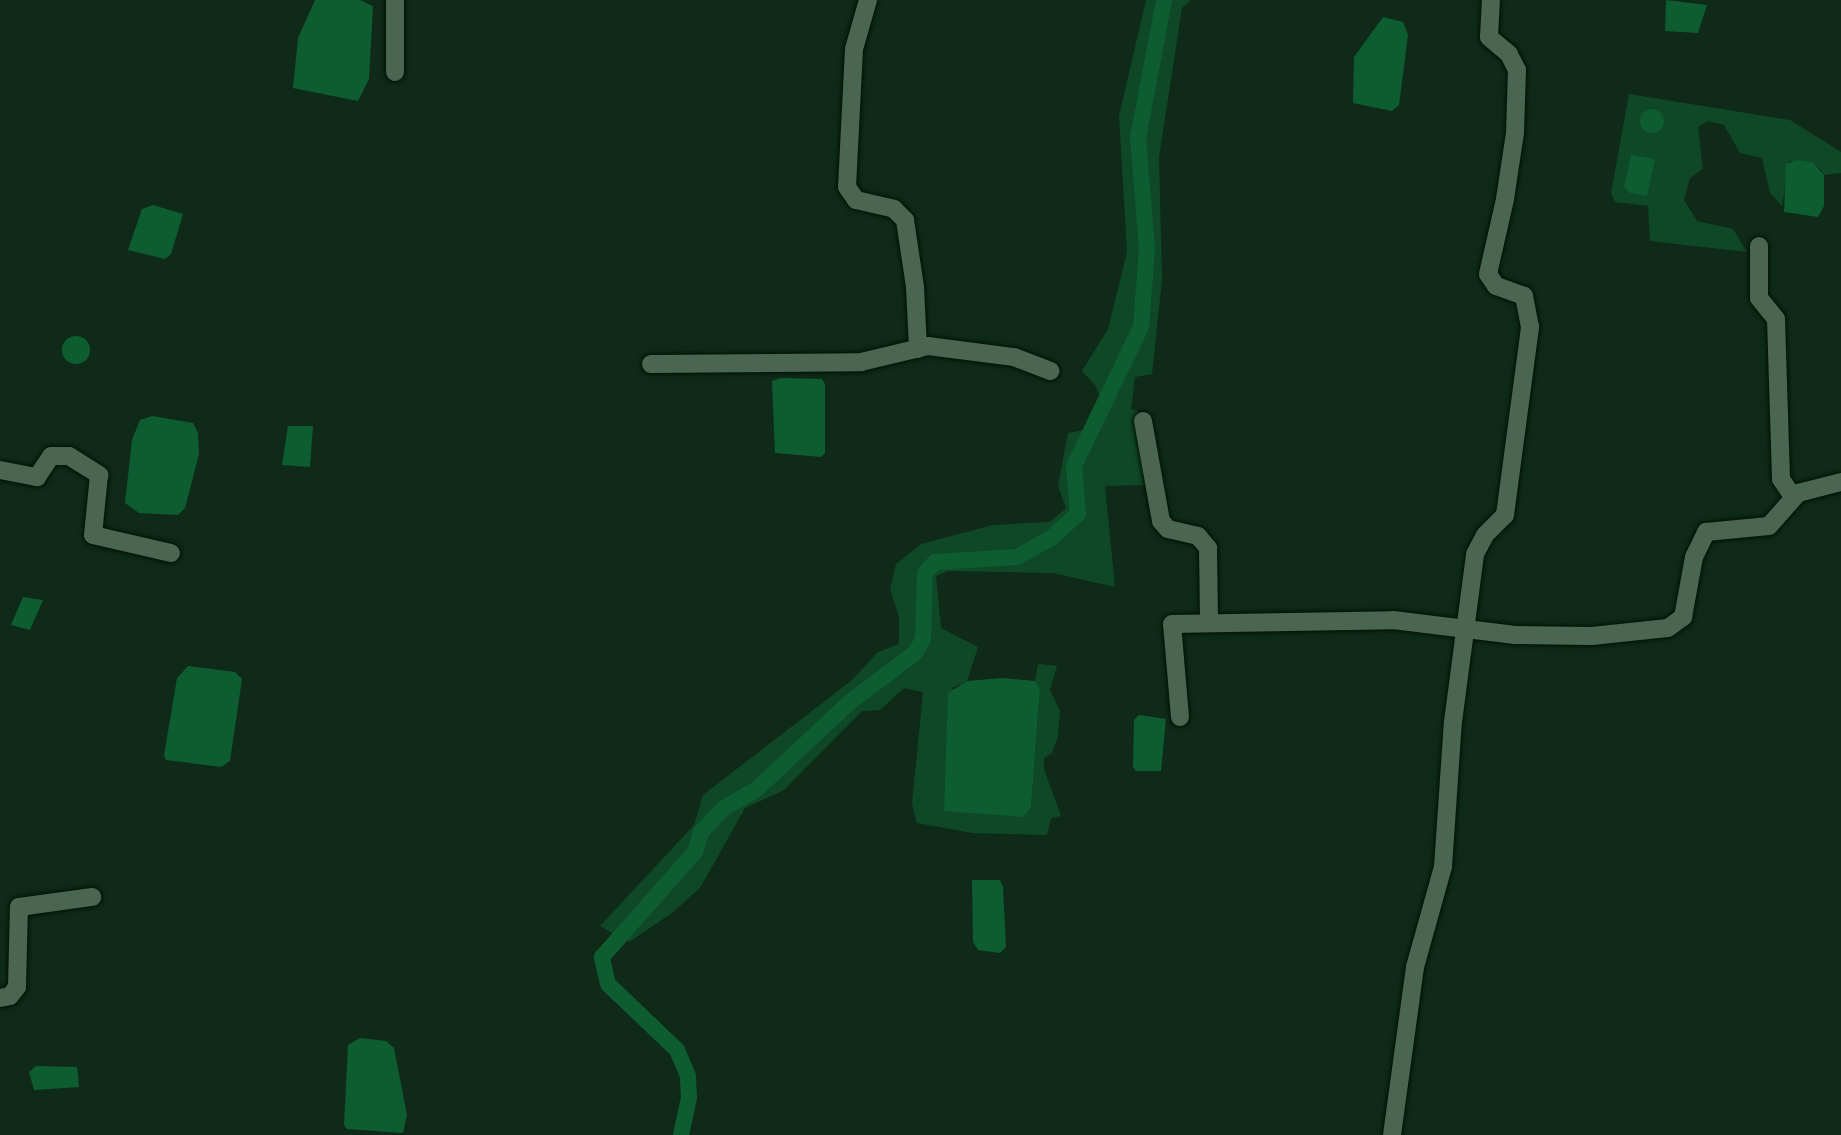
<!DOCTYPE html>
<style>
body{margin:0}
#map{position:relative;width:1841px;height:1135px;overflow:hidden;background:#102a19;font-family:Helvetica,sans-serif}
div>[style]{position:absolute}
.green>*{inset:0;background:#0f4827}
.water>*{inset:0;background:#0d5d31}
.round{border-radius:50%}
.canal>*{height:16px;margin:-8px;padding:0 8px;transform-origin:8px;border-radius:8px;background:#0d5d31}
.roads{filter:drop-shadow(0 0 2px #001204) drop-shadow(0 0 2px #001204)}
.street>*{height:18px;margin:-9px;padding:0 9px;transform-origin:9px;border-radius:9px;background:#4a6552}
span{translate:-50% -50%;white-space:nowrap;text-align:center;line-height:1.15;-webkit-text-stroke:7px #06200f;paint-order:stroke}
</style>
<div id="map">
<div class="green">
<div style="clip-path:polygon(1146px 0,1191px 0,1182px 8px,1159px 157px,1162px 280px,1152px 374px,1135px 377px,1131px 409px,1147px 415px,1151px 485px,1105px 486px,1115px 587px,1053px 573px,948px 571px,936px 576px,941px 628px,978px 647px,967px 681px,952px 688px,1031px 807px,1040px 688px,1035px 681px,1038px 664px,1057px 666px,1050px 690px,1060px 711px,1058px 736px,1052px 753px,1044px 758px,1044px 769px,1061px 816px,1051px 818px,1047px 835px,972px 833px,917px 823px,912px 804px,923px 692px,904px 688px,880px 710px,862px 711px,784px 790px,745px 808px,700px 888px,672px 913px,629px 942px,600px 926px,694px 825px,703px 795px,852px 680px,878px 652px,899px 644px,899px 617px,890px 589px,896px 564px,921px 544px,993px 525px,1050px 522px,1066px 508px,1058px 486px,1068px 433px,1100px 427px,1106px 410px,1095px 385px,1082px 371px,1108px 329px,1127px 252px,1119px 116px)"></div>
<div style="clip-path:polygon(1629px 94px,1790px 120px,1841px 152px,1841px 173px,1824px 175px,1820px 169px,1789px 161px,1782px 206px,1770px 193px,1762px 158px,1740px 153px,1724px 125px,1708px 121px,1698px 127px,1703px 169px,1690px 178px,1684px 200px,1697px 221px,1733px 229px,1747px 252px,1650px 241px,1648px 206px,1615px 202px,1611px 193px)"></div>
</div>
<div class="water">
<div style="clip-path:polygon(315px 0,360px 0,373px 6px,369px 79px,358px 101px,293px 88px,298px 38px)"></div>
<div style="clip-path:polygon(1666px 0,1707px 5px,1698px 33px,1665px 31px)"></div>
<div style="clip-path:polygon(1383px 17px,1403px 22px,1408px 35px,1399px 105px,1392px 111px,1353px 103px,1354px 57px)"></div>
<div class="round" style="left:1640px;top:109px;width:24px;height:24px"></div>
<div style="clip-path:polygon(1631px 155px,1655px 159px,1647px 196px,1630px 193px,1624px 187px)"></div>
<div style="clip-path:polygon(1796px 160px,1812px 162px,1824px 175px,1824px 206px,1818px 217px,1784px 212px,1786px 164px)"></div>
<div style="clip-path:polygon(153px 205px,183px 214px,171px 254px,165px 259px,128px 250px,142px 209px)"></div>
<div class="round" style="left:62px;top:336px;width:28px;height:28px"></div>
<div style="clip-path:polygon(781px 378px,822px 379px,825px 384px,825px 453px,821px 457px,775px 453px,772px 381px)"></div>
<div style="clip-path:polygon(152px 416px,193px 423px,198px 433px,199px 454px,185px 508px,178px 515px,139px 513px,125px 503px,132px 440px,140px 420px)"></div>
<div style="clip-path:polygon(288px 426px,313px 426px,310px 467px,282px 465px)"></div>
<div style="clip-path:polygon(23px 597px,43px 600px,30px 630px,11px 625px)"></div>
<div style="clip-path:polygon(188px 666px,235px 672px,242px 679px,230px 761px,221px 767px,166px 760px,164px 755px,177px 678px)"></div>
<div style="clip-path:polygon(1003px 678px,1035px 681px,1040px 688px,1031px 807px,1023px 817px,944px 811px,948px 693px,967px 681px)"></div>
<div style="clip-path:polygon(1139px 715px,1166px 719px,1161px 771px,1136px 771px,1133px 767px,1134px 720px)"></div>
<div style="clip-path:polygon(972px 880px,1000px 880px,1003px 887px,1006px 947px,1000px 953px,978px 950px,973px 942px)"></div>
<div style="clip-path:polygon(360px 1038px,386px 1041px,394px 1048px,407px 1115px,403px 1133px,347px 1129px,344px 1125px,348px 1045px)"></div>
<div style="clip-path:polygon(36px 1066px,77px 1067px,79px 1087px,34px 1090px,29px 1072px)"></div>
</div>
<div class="canal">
<div style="left:681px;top:1135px;width:38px;rotate:-78deg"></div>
<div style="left:689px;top:1098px;width:22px;rotate:-93deg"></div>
<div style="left:688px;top:1076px;width:28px;rotate:-113deg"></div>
<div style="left:677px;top:1050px;width:95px;rotate:-136.3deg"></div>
<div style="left:608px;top:984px;width:28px;rotate:-103deg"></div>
<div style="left:602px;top:957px;width:140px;rotate:-48.5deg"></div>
<div style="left:695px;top:852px;width:21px;rotate:-73deg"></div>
<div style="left:701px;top:832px;width:33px;rotate:-46deg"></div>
<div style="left:724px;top:808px;width:39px;rotate:-30deg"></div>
<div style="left:758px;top:788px;width:126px;rotate:-43.1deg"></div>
<div style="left:850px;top:702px;width:81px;rotate:-37deg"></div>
<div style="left:915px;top:653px;width:16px;rotate:-60deg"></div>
<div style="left:923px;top:639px;width:66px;rotate:-88.3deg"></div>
<div style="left:925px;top:573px;width:15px;rotate:-48deg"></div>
<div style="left:935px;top:562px;width:82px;rotate:-3.5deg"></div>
<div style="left:1017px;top:557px;width:38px;rotate:-29deg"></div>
<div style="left:1050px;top:539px;width:38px;rotate:-42deg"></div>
<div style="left:1078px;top:514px;width:48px;rotate:-94.8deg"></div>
<div style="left:1074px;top:466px;width:154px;rotate:-64.3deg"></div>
<div style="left:1141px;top:327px;width:78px;rotate:-85.6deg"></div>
<div style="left:1147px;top:249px;width:111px;rotate:-94.6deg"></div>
<div style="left:1138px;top:138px;width:140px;rotate:-79.3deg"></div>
</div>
<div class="roads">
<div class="street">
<div style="left:868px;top:0;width:51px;rotate:105.9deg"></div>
<div style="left:854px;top:49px;width:138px;rotate:92.9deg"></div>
<div style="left:847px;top:187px;width:16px;rotate:55deg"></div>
<div style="left:856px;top:200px;width:39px;rotate:13deg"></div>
<div style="left:894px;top:209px;width:16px;rotate:45deg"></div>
<div style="left:905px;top:220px;width:68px;rotate:81.5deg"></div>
<div style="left:915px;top:287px;width:62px;rotate:87.2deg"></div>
<div style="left:395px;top:72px;width:72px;rotate:-90deg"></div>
<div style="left:1759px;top:246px;width:52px;rotate:90deg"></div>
<div style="left:1759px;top:298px;width:27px;rotate:51deg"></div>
<div style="left:1776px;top:319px;width:160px;rotate:88.2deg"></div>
<div style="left:1781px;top:479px;width:22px;rotate:56deg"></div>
<div style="left:651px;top:364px;width:210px;rotate:-0.5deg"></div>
<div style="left:861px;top:362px;width:69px;rotate:-13.4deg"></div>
<div style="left:928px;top:346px;width:87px;rotate:7.3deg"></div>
<div style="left:1014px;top:357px;width:39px;rotate:21deg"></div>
<div style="left:1143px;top:421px;width:102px;rotate:79.8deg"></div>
<div style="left:1161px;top:521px;width:11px;rotate:49deg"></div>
<div style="left:1168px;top:529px;width:31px;rotate:13deg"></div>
<div style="left:1198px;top:536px;width:16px;rotate:50deg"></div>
<div style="left:1208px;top:548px;width:74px;rotate:89.2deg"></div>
<div style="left:0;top:470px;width:38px;rotate:11deg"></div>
<div style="left:37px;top:477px;width:25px;rotate:-56deg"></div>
<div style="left:51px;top:456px;width:18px"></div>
<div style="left:69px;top:456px;width:36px;rotate:32deg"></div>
<div style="left:99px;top:475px;width:60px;rotate:95.7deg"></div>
<div style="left:93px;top:535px;width:80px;rotate:13deg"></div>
<div style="left:1180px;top:717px;width:93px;rotate:-94.9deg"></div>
<div style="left:1172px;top:624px;width:221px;rotate:-1deg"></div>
<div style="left:1393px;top:620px;width:123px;rotate:7deg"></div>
<div style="left:1515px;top:635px;width:77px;rotate:0.7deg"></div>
<div style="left:1592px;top:636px;width:76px;rotate:-6deg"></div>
<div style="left:1668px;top:628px;width:19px;rotate:-36deg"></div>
<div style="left:1683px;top:617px;width:61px;rotate:-79.6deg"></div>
<div style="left:1694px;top:557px;width:28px;rotate:-64deg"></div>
<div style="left:1706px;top:532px;width:63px;rotate:-5.4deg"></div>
<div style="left:1769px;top:526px;width:44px;rotate:-48.7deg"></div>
<div style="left:1798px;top:493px;width:44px;rotate:-14.3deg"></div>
<div style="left:0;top:998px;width:10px;rotate:-11deg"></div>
<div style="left:10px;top:996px;width:11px;rotate:-52deg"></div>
<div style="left:17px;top:987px;width:80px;rotate:-88.6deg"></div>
<div style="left:19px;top:907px;width:74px;rotate:-7.8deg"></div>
<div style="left:1392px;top:1135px;width:170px;rotate:-82.2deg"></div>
<div style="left:1415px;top:967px;width:104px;rotate:-74.4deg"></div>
<div style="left:1443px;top:867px;width:145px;rotate:-86.1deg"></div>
<div style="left:1453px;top:722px;width:169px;rotate:-82.5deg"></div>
<div style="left:1475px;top:554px;width:21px;rotate:-62deg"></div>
<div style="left:1485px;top:535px;width:28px;rotate:-45deg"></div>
<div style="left:1505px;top:515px;width:190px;rotate:-82.4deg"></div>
<div style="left:1530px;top:327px;width:32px;rotate:-101deg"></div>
<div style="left:1524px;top:296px;width:30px;rotate:-160deg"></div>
<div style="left:1496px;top:286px;width:14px;rotate:-124deg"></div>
<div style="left:1488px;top:274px;width:77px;rotate:-77.2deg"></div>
<div style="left:1505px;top:199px;width:67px;rotate:-81.4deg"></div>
<div style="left:1515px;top:133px;width:63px;rotate:-88.2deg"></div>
<div style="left:1517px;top:70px;width:18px;rotate:-117deg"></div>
<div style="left:1509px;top:54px;width:26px;rotate:-140deg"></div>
<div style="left:1489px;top:37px;width:37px;rotate:-87deg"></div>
</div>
</div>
</div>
